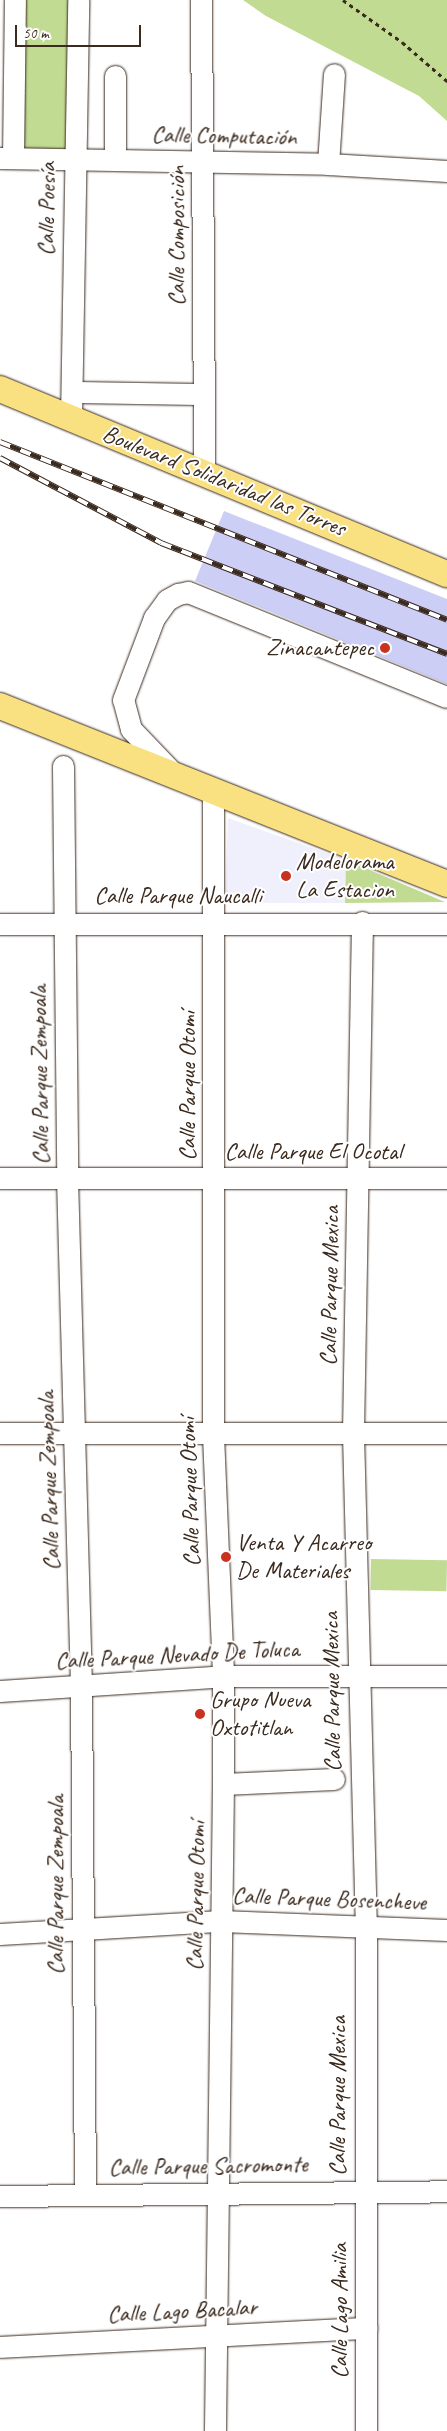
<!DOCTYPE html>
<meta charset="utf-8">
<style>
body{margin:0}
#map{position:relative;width:447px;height:2431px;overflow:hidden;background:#fff;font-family:Caveat,sans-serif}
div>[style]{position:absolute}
.built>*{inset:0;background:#f0f0fc}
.green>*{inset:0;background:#c1db92;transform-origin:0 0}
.building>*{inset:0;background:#cccef6}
.path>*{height:3px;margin-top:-1.5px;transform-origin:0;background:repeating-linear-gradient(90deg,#3b2a1e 0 4px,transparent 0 8px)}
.roads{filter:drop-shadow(0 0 1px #3b2a1e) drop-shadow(0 0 1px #3b2a1e)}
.minor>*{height:21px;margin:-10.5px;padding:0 10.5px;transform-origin:10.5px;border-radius:10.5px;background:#fff}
.major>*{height:26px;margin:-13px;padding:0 13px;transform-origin:13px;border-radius:13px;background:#f9e181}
.rail>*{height:5.5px;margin-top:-2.75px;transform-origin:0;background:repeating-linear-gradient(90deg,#fff 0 11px,#3b2a1e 0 22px);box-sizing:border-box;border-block:1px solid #3b2a1e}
.dots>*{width:14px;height:14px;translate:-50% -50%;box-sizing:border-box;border:2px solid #fff;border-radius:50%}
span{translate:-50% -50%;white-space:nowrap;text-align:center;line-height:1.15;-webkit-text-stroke:4px #fff;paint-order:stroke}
.street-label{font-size:24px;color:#3b2a1e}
.poi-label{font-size:24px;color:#3b2a1e}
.right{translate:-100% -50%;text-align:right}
.left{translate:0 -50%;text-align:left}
.scale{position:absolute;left:15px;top:25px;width:126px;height:22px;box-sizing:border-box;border:2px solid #3b2a1e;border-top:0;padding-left:6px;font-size:15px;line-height:18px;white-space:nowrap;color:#3b2a1e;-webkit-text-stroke:4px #fff;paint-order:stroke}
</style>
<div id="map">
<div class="built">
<div style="clip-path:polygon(228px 818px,346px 860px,345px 903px,225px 903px)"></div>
</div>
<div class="green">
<div style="left:20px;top:0;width:52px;height:149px"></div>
<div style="clip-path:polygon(243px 0,447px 0,447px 121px,419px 96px,266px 16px)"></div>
<div style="clip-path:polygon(346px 860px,445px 902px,345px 903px)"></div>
<div style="left:371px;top:1559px;width:76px;height:31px;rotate:1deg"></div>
</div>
<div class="building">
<div style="clip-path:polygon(224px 511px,447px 599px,447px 684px,195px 581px)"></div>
</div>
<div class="path">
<div style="left:343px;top:0;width:72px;rotate:35.4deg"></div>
<div style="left:402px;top:42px;width:60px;rotate:40.9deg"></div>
</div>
<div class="roads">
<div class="minor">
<div style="left:201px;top:0;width:472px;rotate:89.6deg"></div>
<div style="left:0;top:158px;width:328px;rotate:1deg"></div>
<div style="left:328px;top:164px;width:119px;rotate:3.4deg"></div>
<div style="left:13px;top:158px;width:158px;rotate:-89.3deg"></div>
<div style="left:115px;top:159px;width:83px;rotate:-90deg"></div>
<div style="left:328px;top:164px;width:90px;rotate:-86.2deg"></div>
<div style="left:72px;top:392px;width:131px;rotate:0.9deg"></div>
<div style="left:71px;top:418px;width:418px;rotate:-89deg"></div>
<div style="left:63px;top:766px;width:412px;rotate:89.4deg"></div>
<div style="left:67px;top:1178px;width:507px;rotate:88.42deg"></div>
<div style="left:81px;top:1685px;width:509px;rotate:89.55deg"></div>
<div style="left:173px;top:773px;width:61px;rotate:-133.7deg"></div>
<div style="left:131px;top:729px;width:30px;rotate:-105deg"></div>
<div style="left:123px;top:700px;width:88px;rotate:-69.3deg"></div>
<div style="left:154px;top:618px;width:22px;rotate:-54deg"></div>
<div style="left:167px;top:600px;width:13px;rotate:-29deg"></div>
<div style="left:178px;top:594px;width:10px;rotate:-11deg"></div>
<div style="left:188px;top:592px;width:279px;rotate:22.1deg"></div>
<div style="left:213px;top:790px;width:645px;rotate:90deg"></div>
<div style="left:213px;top:1435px;width:241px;rotate:87.6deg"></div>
<div style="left:223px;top:1676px;width:108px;rotate:90deg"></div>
<div style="left:223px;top:1784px;width:647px;rotate:90.71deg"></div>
<div style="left:362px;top:922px;width:512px;rotate:91.01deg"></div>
<div style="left:353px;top:1434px;width:491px;rotate:88.5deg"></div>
<div style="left:366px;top:1925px;width:506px;rotate:90deg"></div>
<div style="left:0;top:924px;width:447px"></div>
<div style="left:0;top:1178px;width:447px"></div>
<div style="left:0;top:1433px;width:447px"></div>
<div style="left:0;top:1691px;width:224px;rotate:-3.8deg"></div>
<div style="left:223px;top:1676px;width:224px"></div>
<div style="left:223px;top:1784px;width:111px;rotate:-2.6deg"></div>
<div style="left:0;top:1934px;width:221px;rotate:-3.4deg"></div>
<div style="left:221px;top:1921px;width:226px;rotate:2.3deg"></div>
<div style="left:0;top:2196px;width:447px;rotate:-0.6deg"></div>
<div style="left:0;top:2347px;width:367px;rotate:-3deg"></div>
</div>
<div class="major">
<div style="left:0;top:389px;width:484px;rotate:22.5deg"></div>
<div style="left:0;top:706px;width:481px;rotate:21.7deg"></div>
</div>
</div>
<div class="rail">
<div style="left:0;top:442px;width:481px;rotate:21.7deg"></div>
<div style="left:0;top:458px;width:182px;rotate:27.8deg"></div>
<div style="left:161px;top:543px;width:307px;rotate:21.2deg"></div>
</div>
<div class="dots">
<div style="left:385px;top:648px;background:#c8321e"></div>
<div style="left:286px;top:876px;background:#c8321e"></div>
<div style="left:226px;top:1557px;background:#c8321e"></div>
<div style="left:200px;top:1714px;background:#c8321e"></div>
</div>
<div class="street-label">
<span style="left:224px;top:136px;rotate:1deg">Calle Computación</span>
<span style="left:47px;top:209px;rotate:-89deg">Calle Poesía</span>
<span style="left:177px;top:236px;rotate:-90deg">Calle Composición</span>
<span style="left:224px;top:481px;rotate:22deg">Boulevard Solidaridad las Torres</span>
<span style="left:178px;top:896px">Calle Parque Naucalli</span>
<span style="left:40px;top:1075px;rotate:-91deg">Calle Parque Zempoala</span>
<span style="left:188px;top:1086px;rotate:-90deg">Calle Parque Otomí</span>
<span style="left:313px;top:1152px">Calle Parque El Ocotal</span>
<span style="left:330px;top:1286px;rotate:-89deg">Calle Parque Mexica</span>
<span style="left:49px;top:1481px;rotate:-92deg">Calle Parque Zempoala</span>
<span style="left:190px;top:1492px;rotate:-92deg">Calle Parque Otomí</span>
<span style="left:177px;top:1655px;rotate:-3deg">Calle Parque Nevado De Toluca</span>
<span style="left:332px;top:1692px;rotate:-91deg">Calle Parque Mexica</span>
<span style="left:56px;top:1885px;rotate:-90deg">Calle Parque Zempoala</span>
<span style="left:196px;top:1896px;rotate:-89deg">Calle Parque Otomí</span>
<span style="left:329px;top:1899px;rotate:2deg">Calle Parque Bosencheve</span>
<span style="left:338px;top:2096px;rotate:-90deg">Calle Parque Mexica</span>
<span style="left:208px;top:2166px;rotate:-1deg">Calle Parque Sacromonte</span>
<span style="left:182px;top:2311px;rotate:-3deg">Calle Lago Bacalar</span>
<span style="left:340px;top:2311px;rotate:-90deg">Calle Lago Amilia</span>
</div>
<div class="poi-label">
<span class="right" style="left:374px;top:648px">Zinacantepec</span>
<span class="left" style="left:296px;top:876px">Modelorama<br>La Estacion</span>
<span class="left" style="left:236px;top:1557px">Venta Y Acarreo<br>De Materiales</span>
<span class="left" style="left:210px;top:1714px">Grupo Nueva<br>Oxtotitlan</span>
</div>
<div class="scale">50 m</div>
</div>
